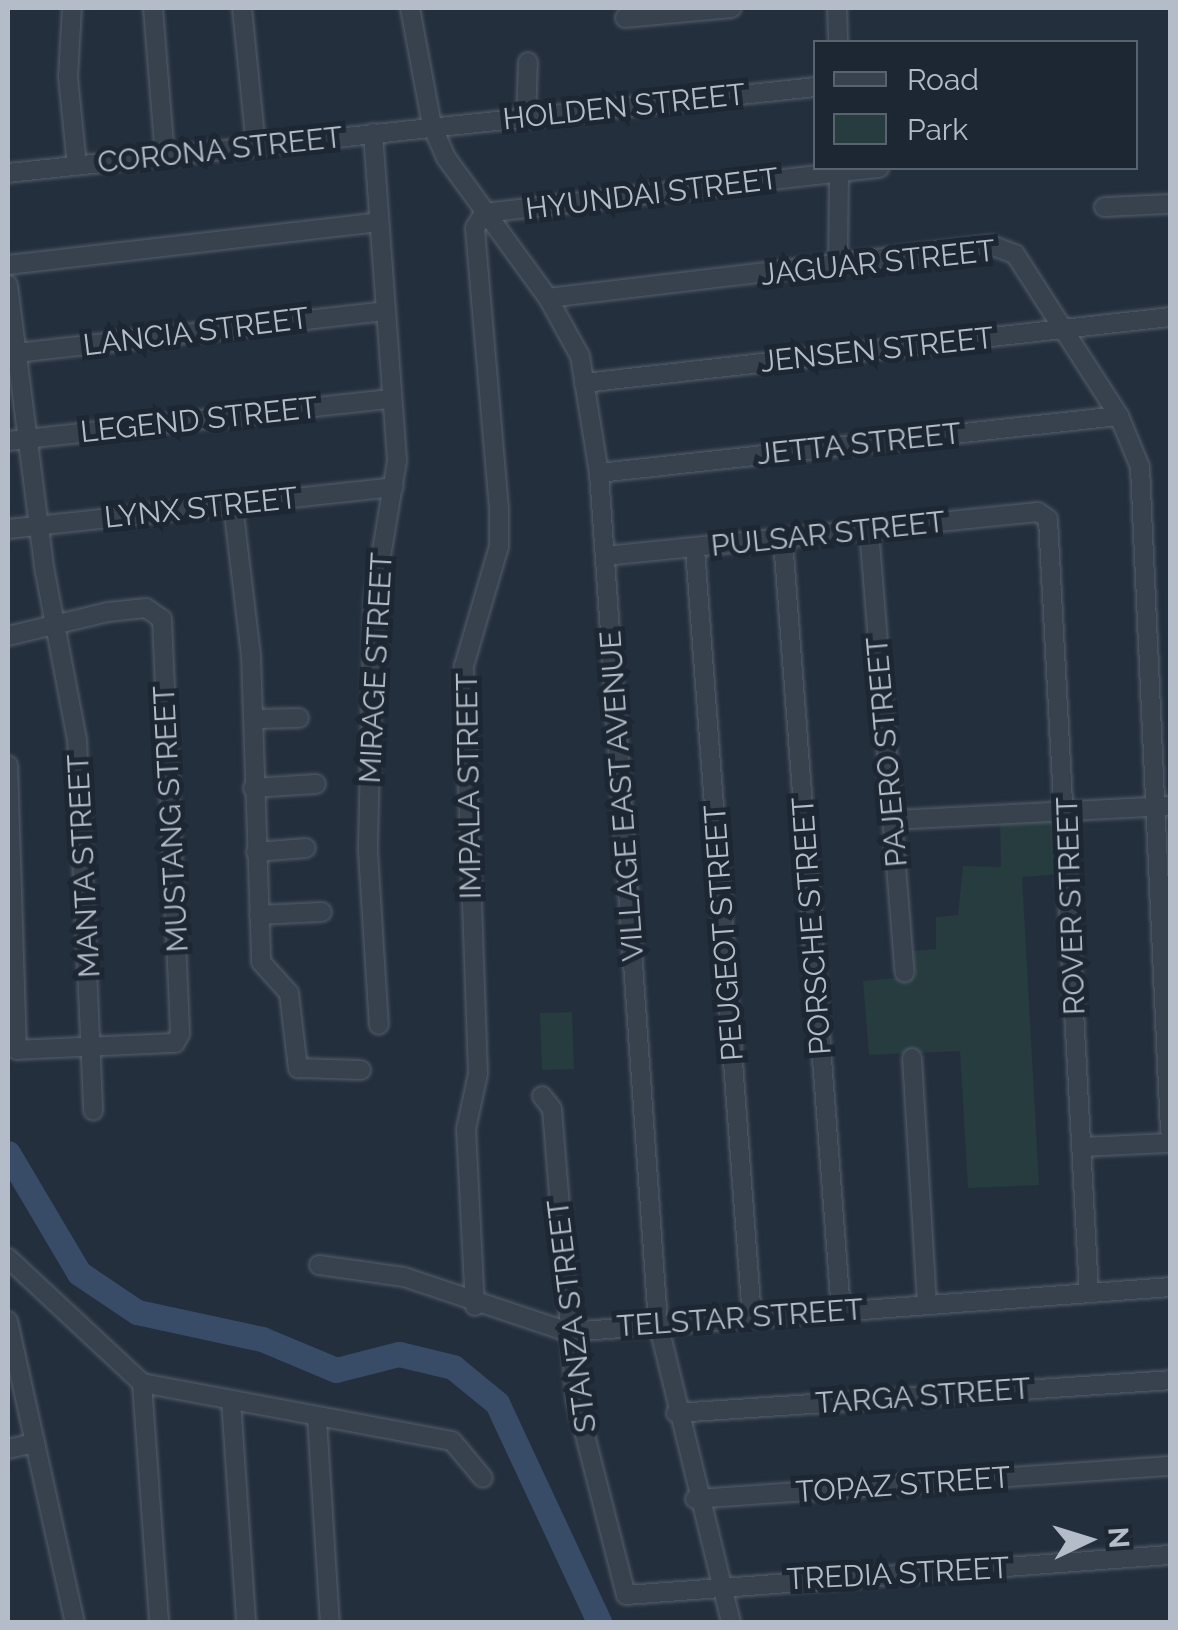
<!DOCTYPE html>
<style>
body{margin:0}
#map{position:relative;width:1178px;height:1630px;overflow:hidden;background:#242f3e;font-family:Raleway,sans-serif}
div>[style]{position:absolute}
.green>*{inset:0;background:#263c3f;transform-origin:0 0}
.river>*{height:25px;margin:-12.5px;padding:0 12.5px;transform-origin:12.5px;border-radius:12.5px;background:#394c67}
.roads{filter:drop-shadow(0 0 2px #565f6c) drop-shadow(0 0 2px #565f6c)}
.minor>*{height:18px;margin:-9px;padding:0 9px;transform-origin:9px;border-radius:9px;background:#38414e}
span{translate:-50% -50%;white-space:nowrap;text-align:center;line-height:1.15;-webkit-text-stroke:10px #1d2633;paint-order:stroke}
.street-label{font-size:30px;color:#b4bcc9}
.frame{position:absolute;inset:0;border:10px solid #b4bcc9;pointer-events:none}
.legend{position:absolute;left:813px;top:40px;width:325px;height:130px;box-sizing:border-box;background:#1d2633;border:2px solid #59626f;margin:0;padding:12px 18px;list-style:none;font-size:30px;color:#b4bcc9}
.legend li{display:flex;align-items:center;gap:20px;height:50px}
.legend b{width:50px;border:2px solid #59626f}
.north{position:absolute;left:1038px;top:1490px;width:100px;height:100px;-webkit-text-stroke:8px #1d2633;paint-order:stroke;rotate:86deg;font-size:28px;font-weight:700;line-height:40px;text-align:center;color:#b4bcc9}
.north::after{content:'';display:block;margin:auto;width:35px;height:45px;background:#b4bcc9;clip-path:polygon(50% 0,100% 100%,50% 72%,0 100%)}
</style>
<div id="map">
<div class="green">
<div style="clip-path:polygon(1060px 820px,1062px 874px,1022px 877px,1039px 1185px,968px 1188px,960px 1051px,869px 1055px,863px 981px,915px 976px,913px 951px,936px 949px,936px 917px,958px 915px,963px 866px,1001px 867px,1000px 822px)"></div>
<div style="left:572px;top:1012px;width:57px;height:32px;rotate:88deg"></div>
</div>
<div class="river">
<div style="left:8px;top:1153px;width:139px;rotate:59.4deg"></div>
<div style="left:79px;top:1273px;width:70px;rotate:33.9deg"></div>
<div style="left:137px;top:1312px;width:128px;rotate:12.2deg"></div>
<div style="left:262px;top:1339px;width:80px;rotate:22.7deg"></div>
<div style="left:336px;top:1370px;width:65px;rotate:-14.3deg"></div>
<div style="left:399px;top:1354px;width:56px;rotate:13.5deg"></div>
<div style="left:453px;top:1367px;width:57px;rotate:39.3deg"></div>
<div style="left:497px;top:1403px;width:242px;rotate:65deg"></div>
</div>
<div class="roads">
<div class="minor">
<div style="left:72px;top:8px;width:69px;rotate:93.3deg"></div>
<div style="left:68px;top:77px;width:89px;rotate:84.2deg"></div>
<div style="left:153px;top:8px;width:148px;rotate:85.4deg"></div>
<div style="left:242px;top:8px;width:138px;rotate:84.2deg"></div>
<div style="left:410px;top:8px;width:120px;rotate:79.4deg"></div>
<div style="left:432px;top:126px;width:36px;rotate:66deg"></div>
<div style="left:447px;top:159px;width:172px;rotate:54deg"></div>
<div style="left:548px;top:298px;width:66px;rotate:61.1deg"></div>
<div style="left:580px;top:356px;width:119px;rotate:80.8deg"></div>
<div style="left:599px;top:473px;width:852px;rotate:86.03deg"></div>
<div style="left:658px;top:1323px;width:308px;rotate:76.3deg"></div>
<div style="left:837px;top:8px;width:34px;rotate:88deg"></div>
<div style="left:625px;top:18px;width:107px;rotate:-5.3deg"></div>
<div style="left:526px;top:119px;width:57px;rotate:-88deg"></div>
<div style="left:373px;top:133px;width:329px;rotate:85.8deg"></div>
<div style="left:397px;top:461px;width:139px;rotate:99.5deg"></div>
<div style="left:374px;top:598px;width:254px;rotate:91.4deg"></div>
<div style="left:368px;top:852px;width:173px;rotate:86.4deg"></div>
<div style="left:8px;top:173px;width:813px;rotate:-6.08deg"></div>
<div style="left:1104px;top:207px;width:66px;rotate:-2.6deg"></div>
<div style="left:8px;top:265px;width:373px;rotate:-6.6deg"></div>
<div style="left:838px;top:266px;width:98px;rotate:-89.4deg"></div>
<div style="left:8px;top:285px;width:289px;rotate:82.7deg"></div>
<div style="left:45px;top:572px;width:170px;rotate:79.2deg"></div>
<div style="left:77px;top:739px;width:372px;rotate:87.5deg"></div>
<div style="left:548px;top:298px;width:446px;rotate:-6.8deg"></div>
<div style="left:991px;top:245px;width:26px;rotate:21deg"></div>
<div style="left:1015px;top:254px;width:193px;rotate:57.3deg"></div>
<div style="left:1119px;top:416px;width:55px;rotate:67.6deg"></div>
<div style="left:1140px;top:467px;width:664px;rotate:87.41deg"></div>
<div style="left:8px;top:354px;width:379px;rotate:-6.5deg"></div>
<div style="left:584px;top:383px;width:590px;rotate:-6.43deg"></div>
<div style="left:8px;top:441px;width:384px;rotate:-6.3deg"></div>
<div style="left:599px;top:473px;width:523px;rotate:-6.26deg"></div>
<div style="left:233px;top:505px;width:151px;rotate:83.2deg"></div>
<div style="left:251px;top:655px;width:307px;rotate:88.1deg"></div>
<div style="left:261px;top:962px;width:42px;rotate:47.9deg"></div>
<div style="left:289px;top:993px;width:76px;rotate:83.2deg"></div>
<div style="left:298px;top:1068px;width:63px;rotate:1.8deg"></div>
<div style="left:8px;top:529px;width:388px;rotate:-6.2deg"></div>
<div style="left:869px;top:530px;width:444px;rotate:85.4deg"></div>
<div style="left:783px;top:540px;width:773px;rotate:85.7deg"></div>
<div style="left:695px;top:549px;width:770px;rotate:85.76deg"></div>
<div style="left:605px;top:556px;width:435px;rotate:-5.8deg"></div>
<div style="left:1038px;top:512px;width:12px;rotate:35deg"></div>
<div style="left:1048px;top:519px;width:775px;rotate:86.97deg"></div>
<div style="left:8px;top:636px;width:103px;rotate:-13.5deg"></div>
<div style="left:108px;top:612px;width:38px;rotate:-6deg"></div>
<div style="left:146px;top:608px;width:19px;rotate:35deg"></div>
<div style="left:162px;top:619px;width:415px;rotate:87.5deg"></div>
<div style="left:180px;top:1034px;width:10px;rotate:119deg"></div>
<div style="left:175px;top:1043px;width:158px;rotate:177.5deg"></div>
<div style="left:17px;top:1050px;width:285px;rotate:-91.8deg"></div>
<div style="left:255px;top:719px;width:44px;rotate:-1.3deg"></div>
<div style="left:253px;top:788px;width:63px;rotate:-3.6deg"></div>
<div style="left:892px;top:820px;width:278px;rotate:-2.9deg"></div>
<div style="left:256px;top:852px;width:50px;rotate:-4.6deg"></div>
<div style="left:259px;top:915px;width:63px;rotate:-2.7deg"></div>
<div style="left:912px;top:1058px;width:246px;rotate:86.5deg"></div>
<div style="left:542px;top:1096px;width:16px;rotate:52deg"></div>
<div style="left:552px;top:1109px;width:292px;rotate:85.3deg"></div>
<div style="left:576px;top:1400px;width:201px;rotate:75.6deg"></div>
<div style="left:626px;top:1595px;width:545px;rotate:-4.21deg"></div>
<div style="left:1081px;top:1147px;width:89px;rotate:-2.6deg"></div>
<div style="left:8px;top:1258px;width:183px;rotate:43deg"></div>
<div style="left:142px;top:1383px;width:315px;rotate:10.6deg"></div>
<div style="left:452px;top:1441px;width:48px;rotate:50deg"></div>
<div style="left:319px;top:1265px;width:86px;rotate:8deg"></div>
<div style="left:404px;top:1277px;width:173px;rotate:18.5deg"></div>
<div style="left:568px;top:1332px;width:604px;rotate:-4.27deg"></div>
<div style="left:475px;top:1306px;width:177px;rotate:-92.9deg"></div>
<div style="left:466px;top:1129px;width:56px;rotate:-77.7deg"></div>
<div style="left:478px;top:1074px;width:408px;rotate:-92deg"></div>
<div style="left:464px;top:666px;width:125px;rotate:-73.7deg"></div>
<div style="left:499px;top:546px;width:37px;rotate:-90deg"></div>
<div style="left:499px;top:509px;width:282px;rotate:-94.9deg"></div>
<div style="left:475px;top:228px;width:17px;rotate:-59deg"></div>
<div style="left:484px;top:213px;width:398px;rotate:-6.5deg"></div>
<div style="left:8px;top:1321px;width:308px;rotate:77.5deg"></div>
<div style="left:142px;top:1383px;width:240px;rotate:85.9deg"></div>
<div style="left:231px;top:1400px;width:223px;rotate:86.1deg"></div>
<div style="left:676px;top:1413px;width:495px;rotate:-3.8deg"></div>
<div style="left:317px;top:1418px;width:204px;rotate:86.4deg"></div>
<div style="left:8px;top:1449px;width:28px;rotate:-13deg"></div>
<div style="left:695px;top:1499px;width:476px;rotate:-4deg"></div>
</div>
</div>
<div class="street-label">
<span style="left:624px;top:107px;rotate:-6deg">HOLDEN STREET</span>
<span style="left:220px;top:150px;rotate:-6deg">CORONA STREET</span>
<span style="left:652px;top:194px;rotate:-7deg">HYUNDAI STREET</span>
<span style="left:878px;top:263px;rotate:-6deg">JAGUAR STREET</span>
<span style="left:196px;top:332px;rotate:-7deg">LANCIA STREET</span>
<span style="left:877px;top:350px;rotate:-6deg">JENSEN STREET</span>
<span style="left:199px;top:420px;rotate:-6deg">LEGEND STREET</span>
<span style="left:859px;top:444px;rotate:-6deg">JETTA STREET</span>
<span style="left:201px;top:508px;rotate:-6deg">LYNX STREET</span>
<span style="left:828px;top:534px;rotate:-6deg">PULSAR STREET</span>
<span style="left:376px;top:668px;rotate:-87deg">MIRAGE STREET</span>
<span style="left:887px;top:752px;rotate:-95deg">PAJERO STREET</span>
<span style="left:469px;top:786px;rotate:-91deg">IMPALA STREET</span>
<span style="left:622px;top:796px;rotate:-94deg">VILLAGE EAST AVENUE</span>
<span style="left:171px;top:819px;rotate:-93deg">MUSTANG STREET</span>
<span style="left:84px;top:866px;rotate:-93deg">MANTA STREET</span>
<span style="left:1071px;top:906px;rotate:-92deg">ROVER STREET</span>
<span style="left:812px;top:926px;rotate:-94deg">PORSCHE STREET</span>
<span style="left:724px;top:933px;rotate:-94deg">PEUGEOT STREET</span>
<span style="left:572px;top:1316px;rotate:-97deg">STANZA STREET</span>
<span style="left:740px;top:1318px;rotate:-4deg">TELSTAR STREET</span>
<span style="left:923px;top:1396px;rotate:-4deg">TARGA STREET</span>
<span style="left:903px;top:1485px;rotate:-4deg">TOPAZ STREET</span>
<span style="left:898px;top:1574px;rotate:-3deg">TREDIA STREET</span>
</div>
<div class="frame"></div>
<ul class="legend">
<li><b style="height:12px;background:#38414e"></b>Road</li>
<li><b style="height:28px;background:#263c3f"></b>Park</li>
</ul>
<div class="north">N</div>
</div>
